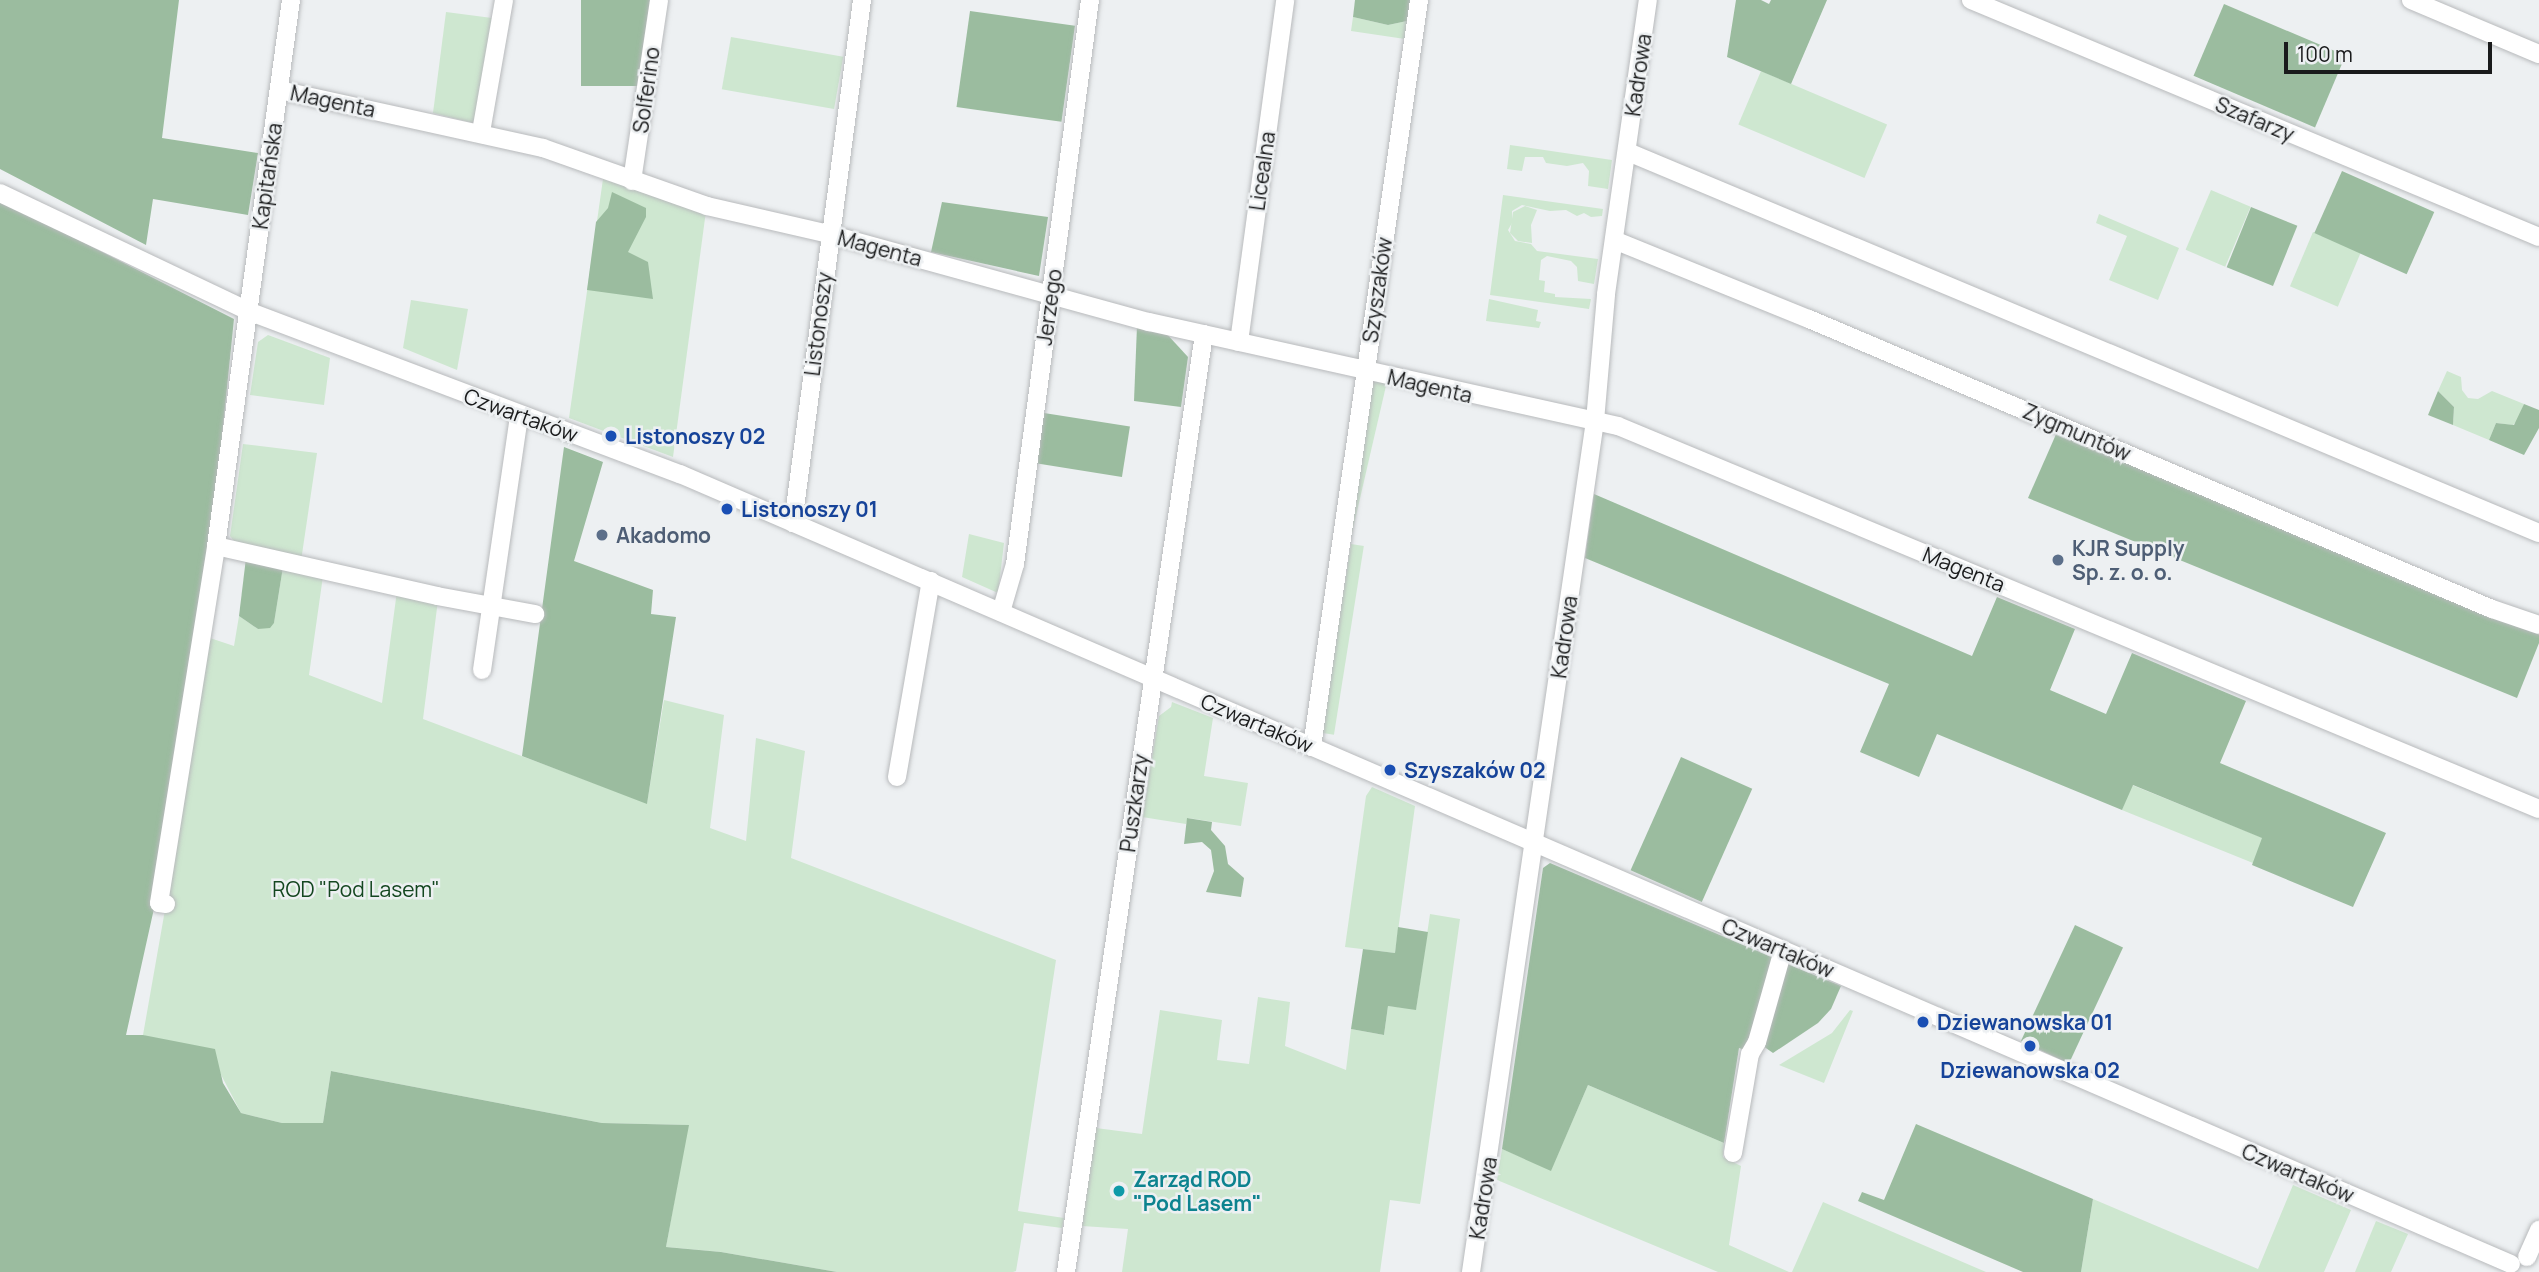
<!DOCTYPE html>
<meta charset="utf-8">
<style>
body{margin:0}
#map{position:relative;width:2539px;height:1272px;overflow:hidden;background:#edf0f2;font-family:Manrope,sans-serif}
div>[style]{position:absolute}
.green>*{inset:0;background:#cee7d0;transform-origin:0 0}
.forest>*{inset:0;background:#9bbc9f;transform-origin:0 0}
.roads{filter:drop-shadow(0 0 2px #b8babc) drop-shadow(0 0 2px #b8babc)}
.minor>*{height:18px;margin:-9px;padding:0 9px;transform-origin:9px;border-radius:9px;background:#fff}
.dots>*{width:19px;height:19px;translate:-50% -50%;box-sizing:border-box;border:4px solid #edf0f2;border-radius:50%}
span{translate:-50% -50%;white-space:nowrap;text-align:center;line-height:1.15;-webkit-text-stroke:5px #edf0f2;paint-order:stroke}
.street-label{font-size:21px;color:#1a1b1c}
.transit-label{font-size:21px;color:#164399;font-weight:700}
.left{translate:0 -50%;text-align:left}
.service-label{font-size:21px;color:#4e5e75;font-weight:700}
.park-label{font-size:21px;color:#144720}
.culture-label{font-size:21px;color:#0d838f;font-weight:700}
.scale{position:absolute;left:2284px;top:42px;width:208px;height:32px;box-sizing:border-box;border:4px solid #1a1b1c;border-top:0;padding-left:9px;font-size:21px;line-height:24px;white-space:nowrap;color:#1a1b1c;-webkit-text-stroke:5px #edf0f2;paint-order:stroke}
</style>
<div id="map">
<div class="green">
<div style="clip-path:polygon(446px 12px,492px 18px,478px 121px,473px 123px,433px 113px)"></div>
<div style="clip-path:polygon(1353px 17px,1388px 25px,1407px 21px,1405px 39px,1351px 31px)"></div>
<div style="left:731px;top:37px;width:114px;height:53px;rotate:10deg"></div>
<div style="left:1761px;top:71px;width:137px;height:58px;rotate:23deg"></div>
<div style="clip-path:polygon(1510px 145px,1612px 160px,1608px 189px,1588px 186px,1589px 171px,1583px 163px,1567px 166px,1546px 163px,1543px 157px,1525px 157px,1522px 171px,1507px 169px)"></div>
<div style="clip-path:polygon(603px 179px,706px 211px,673px 457px,569px 418px)"></div>
<div style="left:2211px;top:190px;width:43px;height:65px;rotate:23deg"></div>
<div style="clip-path:polygon(1503px 195px,1603px 209px,1602px 216px,1591px 217px,1584px 213px,1577px 216px,1566px 210px,1550px 211px,1522px 205px,1512px 211px,1512px 223px,1508px 230px,1515px 241px,1531px 244px,1537px 251px,1598px 259px,1594px 284px,1578px 281px,1577px 267px,1571px 261px,1547px 256px,1541px 260px,1539px 280px,1545px 281px,1544px 292px,1555px 294px,1555px 297px,1591px 299px,1589px 309px,1490px 295px)"></div>
<div style="clip-path:polygon(1525px 206px,1537px 210px,1531px 225px,1532px 243px,1518px 241px,1510px 233px,1513px 212px)"></div>
<div style="clip-path:polygon(2099px 214px,2179px 248px,2158px 300px,2109px 280px,2127px 236px,2096px 223px)"></div>
<div style="left:2313px;top:232px;width:52px;height:59px;rotate:23deg"></div>
<div style="clip-path:polygon(1489px 299px,1538px 310px,1536px 321px,1541px 322px,1539px 328px,1486px 321px)"></div>
<div style="clip-path:polygon(411px 300px,468px 309px,457px 370px,403px 348px)"></div>
<div style="clip-path:polygon(268px 335px,330px 358px,324px 405px,250px 395px,258px 342px)"></div>
<div style="clip-path:polygon(2447px 371px,2461px 377px,2462px 390px,2468px 398px,2478px 399px,2492px 391px,2524px 404px,2518px 420px,2513px 425px,2496px 423px,2489px 440px,2453px 425px,2454px 407px,2438px 391px)"></div>
<div style="left:1374px;top:380px;width:13px;height:158px;rotate:13deg"></div>
<div style="clip-path:polygon(243px 444px,317px 453px,301px 561px,238px 546px,230px 536px)"></div>
<div style="clip-path:polygon(969px 534px,1004px 543px,998px 593px,962px 577px)"></div>
<div style="left:1351px;top:544px;width:13px;height:191px;rotate:9deg"></div>
<div style="clip-path:polygon(283px 567px,323px 576px,309px 675px,382px 703px,397px 591px,438px 600px,423px 719px,647px 803px,664px 700px,724px 715px,710px 828px,746px 841px,756px 738px,805px 751px,791px 858px,1056px 960px,1018px 1211px,1064px 1218px,1062px 1228px,1024px 1223px,1016px 1271px,1013px 1272px,837px 1272px,721px 1252px,666px 1247px,688px 1125px,602px 1123px,331px 1071px,323px 1123px,282px 1123px,241px 1113px,217px 1067px,143px 1035px,178px 836px,207px 637px,234px 646px,239px 616px,258px 629px,274px 623px)"></div>
<div style="clip-path:polygon(1172px 702px,1213px 718px,1204px 776px,1248px 783px,1241px 826px,1188px 818px,1186px 824px,1142px 817px,1159px 716px,1171px 707px)"></div>
<div style="left:2132px;top:785px;width:142px;height:27px;rotate:22deg"></div>
<div style="clip-path:polygon(1372px 787px,1415px 806px,1395px 953px,1345px 947px,1366px 796px)"></div>
<div style="clip-path:polygon(1430px 914px,1460px 919px,1421px 1199px,1420px 1204px,1390px 1200px,1380px 1272px,1122px 1272px,1128px 1229px,1082px 1226px,1096px 1128px,1142px 1134px,1160px 1010px,1222px 1020px,1217px 1060px,1249px 1064px,1258px 997px,1290px 1002px,1285px 1046px,1346px 1070px,1351px 1029px,1384px 1035px,1388px 1006px,1416px 1009px)"></div>
<div style="clip-path:polygon(1850px 1010px,1853px 1011px,1824px 1083px,1779px 1065px,1832px 1033px)"></div>
<div style="clip-path:polygon(1588px 1085px,1724px 1143px,1723px 1157px,1741px 1166px,1729px 1245px,1789px 1272px,1718px 1272px,1497px 1180px,1502px 1149px,1551px 1170px)"></div>
<div style="clip-path:polygon(2293px 1185px,2351px 1210px,2324px 1272px,2081px 1272px,2093px 1199px,2258px 1269px)"></div>
<div style="clip-path:polygon(1823px 1202px,1986px 1272px,1792px 1272px)"></div>
<div style="clip-path:polygon(2376px 1221px,2408px 1234px,2391px 1272px,2355px 1272px)"></div>
</div>
<div class="forest">
<div style="clip-path:polygon(0 0,179px 0,162px 138px,258px 153px,248px 215px,153px 199px,146px 245px,0 169px)"></div>
<div style="left:581px;top:0;width:70px;height:86px"></div>
<div style="clip-path:polygon(1355px 0,1411px 0,1407px 21px,1388px 25px,1353px 17px)"></div>
<div style="clip-path:polygon(1736px 0,1761px 0,1769px 4px,1771px 0,1827px 0,1791px 84px,1727px 57px)"></div>
<div style="left:2224px;top:4px;width:132px;height:78px;rotate:23deg"></div>
<div style="left:970px;top:11px;width:106px;height:97px;rotate:8deg"></div>
<div style="left:2342px;top:171px;width:101px;height:68px;rotate:24deg"></div>
<div style="clip-path:polygon(612px 192px,646px 208px,646px 217px,628px 252px,648px 262px,653px 299px,587px 290px,596px 222px,608px 208px)"></div>
<div style="clip-path:polygon(0 200px,234px 319px,211px 544px,155px 904px,126px 1035px,143px 1035px,215px 1049px,223px 1083px,241px 1113px,282px 1123px,323px 1123px,331px 1071px,602px 1123px,689px 1125px,666px 1247px,721px 1252px,837px 1272px,0 1272px)"></div>
<div style="clip-path:polygon(942px 202px,1048px 217px,1039px 276px,931px 252px)"></div>
<div style="left:2251px;top:207px;width:50px;height:65px;rotate:22deg"></div>
<div style="clip-path:polygon(1137px 326px,1165px 332px,1188px 357px,1181px 407px,1134px 401px)"></div>
<div style="clip-path:polygon(2438px 391px,2454px 407px,2453px 425px,2428px 415px)"></div>
<div style="clip-path:polygon(2524px 404px,2539px 410px,2539px 428px,2524px 455px,2489px 440px,2496px 423px,2514px 425px)"></div>
<div style="left:1044px;top:413px;width:87px;height:51px;rotate:9deg"></div>
<div style="clip-path:polygon(2057px 432px,2539px 629px,2539px 643px,2517px 698px,2028px 498px)"></div>
<div style="clip-path:polygon(564px 447px,603px 462px,574px 561px,653px 590px,651px 614px,676px 617px,647px 804px,522px 756px)"></div>
<div style="clip-path:polygon(1594px 494px,1972px 656px,1997px 597px,2075px 629px,2050px 690px,2106px 714px,2132px 653px,2246px 701px,2220px 763px,2386px 833px,2353px 907px,2252px 865px,2262px 838px,2133px 785px,2122px 810px,1937px 734px,1919px 777px,1860px 752px,1889px 684px,1585px 558px)"></div>
<div style="clip-path:polygon(246px 558px,283px 567px,274px 623px,270px 628px,258px 629px,239px 616px)"></div>
<div style="left:1681px;top:757px;width:78px;height:124px;rotate:24deg"></div>
<div style="clip-path:polygon(1187px 818px,1212px 822px,1211px 830px,1225px 846px,1228px 864px,1244px 878px,1241px 897px,1206px 892px,1214px 871px,1211px 850px,1202px 842px,1184px 844px)"></div>
<div style="clip-path:polygon(1550px 863px,1774px 958px,1748px 1051px,1739px 1048px,1724px 1143px,1588px 1085px,1551px 1171px,1502px 1149px,1543px 868px)"></div>
<div style="left:2075px;top:925px;width:53px;height:128px;rotate:25deg"></div>
<div style="clip-path:polygon(1398px 927px,1428px 932px,1416px 1010px,1388px 1006px,1384px 1035px,1351px 1029px,1363px 949px,1395px 953px)"></div>
<div style="clip-path:polygon(1785px 963px,1841px 986px,1831px 1009px,1818px 1023px,1773px 1053px,1763px 1046px)"></div>
<div style="clip-path:polygon(1916px 1124px,2093px 1199px,2081px 1272px,2023px 1272px,1858px 1201px,1862px 1192px,1884px 1200px)"></div>
</div>
<div class="roads">
<div class="minor">
<div style="left:1971px;top:0;width:615px;rotate:22.65deg"></div>
<div style="left:2411px;top:0;width:139px;rotate:22.9deg"></div>
<div style="left:279px;top:90px;width:270px;rotate:12.4deg"></div>
<div style="left:543px;top:148px;width:174px;rotate:19.5deg"></div>
<div style="left:707px;top:206px;width:125px;rotate:12.9deg"></div>
<div style="left:829px;top:234px;width:332px;rotate:15.4deg"></div>
<div style="left:1149px;top:322px;width:480px;rotate:12.5deg"></div>
<div style="left:1618px;top:426px;width:997px;rotate:22.58deg"></div>
<div style="left:481px;top:132px;width:134px;rotate:-80.1deg"></div>
<div style="left:1628px;top:152px;width:987px;rotate:22.7deg"></div>
<div style="left:632px;top:181px;width:183px;rotate:-81.5deg"></div>
<div style="left:0;top:193px;width:275px;rotate:25.4deg"></div>
<div style="left:248px;top:311px;width:462px;rotate:20.7deg"></div>
<div style="left:680px;top:474px;width:1994px;rotate:23.34deg"></div>
<div style="left:1614px;top:240px;width:210px;rotate:22.1deg"></div>
<div style="left:1809px;top:319px;width:742px;rotate:23.01deg"></div>
<div style="left:2492px;top:609px;width:50px;rotate:18.8deg"></div>
<div style="left:1239px;top:342px;width:345px;rotate:-82.3deg"></div>
<div style="left:793px;top:523px;width:528px;rotate:-82.48deg"></div>
<div style="left:216px;top:546px;width:227px;rotate:12.7deg"></div>
<div style="left:437px;top:596px;width:100px;rotate:10.4deg"></div>
<div style="left:1001px;top:612px;width:50px;rotate:-73.7deg"></div>
<div style="left:1015px;top:564px;width:569px;rotate:-82.43deg"></div>
<div style="left:482px;top:670px;width:258px;rotate:-81.7deg"></div>
<div style="left:1312px;top:747px;width:755px;rotate:-81.85deg"></div>
<div style="left:897px;top:777px;width:199px;rotate:-80.2deg"></div>
<div style="left:166px;top:904px;width:7px;rotate:-172deg"></div>
<div style="left:159px;top:903px;width:362px;rotate:-80.9deg"></div>
<div style="left:216px;top:546px;width:551px;rotate:-82.18deg"></div>
<div style="left:1733px;top:1153px;width:100px;rotate:-80.3deg"></div>
<div style="left:1750px;top:1054px;width:14px;rotate:-60deg"></div>
<div style="left:1757px;top:1042px;width:96px;rotate:-74.2deg"></div>
<div style="left:2527px;top:1257px;width:30px;rotate:-66deg"></div>
<div style="left:1066px;top:1272px;width:948px;rotate:-81.63deg"></div>
<div style="left:1471px;top:1272px;width:860px;rotate:-81.71deg"></div>
<div style="left:1595px;top:421px;width:127px;rotate:-85deg"></div>
<div style="left:1606px;top:294px;width:297px;rotate:-81.9deg"></div>
</div>
</div>
<div class="dots">
<div style="left:611px;top:436px;background:#1a4fb4"></div>
<div style="left:727px;top:509px;background:#1a4fb4"></div>
<div style="left:602px;top:535px;background:#5c6f8a"></div>
<div style="left:2058px;top:560px;background:#5c6f8a"></div>
<div style="left:1390px;top:770px;background:#1a4fb4"></div>
<div style="left:1923px;top:1022px;background:#1a4fb4"></div>
<div style="left:2030px;top:1046px;background:#1a4fb4"></div>
<div style="left:1119px;top:1191px;background:#0f9aa8"></div>
</div>
<div class="street-label">
<span style="left:1638px;top:75px;rotate:-82deg">Kadrowa</span>
<span style="left:646px;top:90px;rotate:-82deg">Solferino</span>
<span style="left:333px;top:101px;rotate:12deg">Magenta</span>
<span style="left:2255px;top:119px;rotate:23deg">Szafarzy</span>
<span style="left:1262px;top:171px;rotate:-82deg">Licealna</span>
<span style="left:267px;top:176px;rotate:-82deg">Kapitańska</span>
<span style="left:880px;top:248px;rotate:15deg">Magenta</span>
<span style="left:1377px;top:290px;rotate:-82deg">Szyszaków</span>
<span style="left:1049px;top:307px;rotate:-82deg">Jerzego</span>
<span style="left:818px;top:324px;rotate:-83deg">Listonoszy</span>
<span style="left:1430px;top:386px;rotate:13deg">Magenta</span>
<span style="left:521px;top:415px;rotate:20deg">Czwartaków</span>
<span style="left:2077px;top:432px;rotate:23deg">Zygmuntów</span>
<span style="left:1964px;top:569px;rotate:22deg">Magenta</span>
<span style="left:1564px;top:637px;rotate:-82deg">Kadrowa</span>
<span style="left:1257px;top:723px;rotate:23deg">Czwartaków</span>
<span style="left:1134px;top:803px;rotate:-82deg">Puszkarzy</span>
<span style="left:1778px;top:948px;rotate:23deg">Czwartaków</span>
<span style="left:2298px;top:1173px;rotate:23deg">Czwartaków</span>
<span style="left:1483px;top:1198px;rotate:-81deg">Kadrowa</span>
</div>
<div class="transit-label">
<span class="left" style="left:625px;top:436px">Listonoszy 02</span>
<span class="left" style="left:741px;top:509px">Listonoszy 01</span>
<span class="left" style="left:1404px;top:770px">Szyszaków 02</span>
<span class="left" style="left:1937px;top:1022px">Dziewanowska 01</span>
<span style="left:2030px;top:1070px">Dziewanowska 02</span>
</div>
<div class="service-label">
<span class="left" style="left:616px;top:535px">Akadomo</span>
<span class="left" style="left:2072px;top:560px">KJR Supply<br>Sp. z. o. o.</span>
</div>
<div class="park-label">
<span style="left:356px;top:889px">ROD "Pod Lasem"</span>
</div>
<div class="culture-label">
<span class="left" style="left:1133px;top:1191px">Zarząd ROD<br>"Pod Lasem"</span>
</div>
<div class="scale">100 m</div>
</div>
